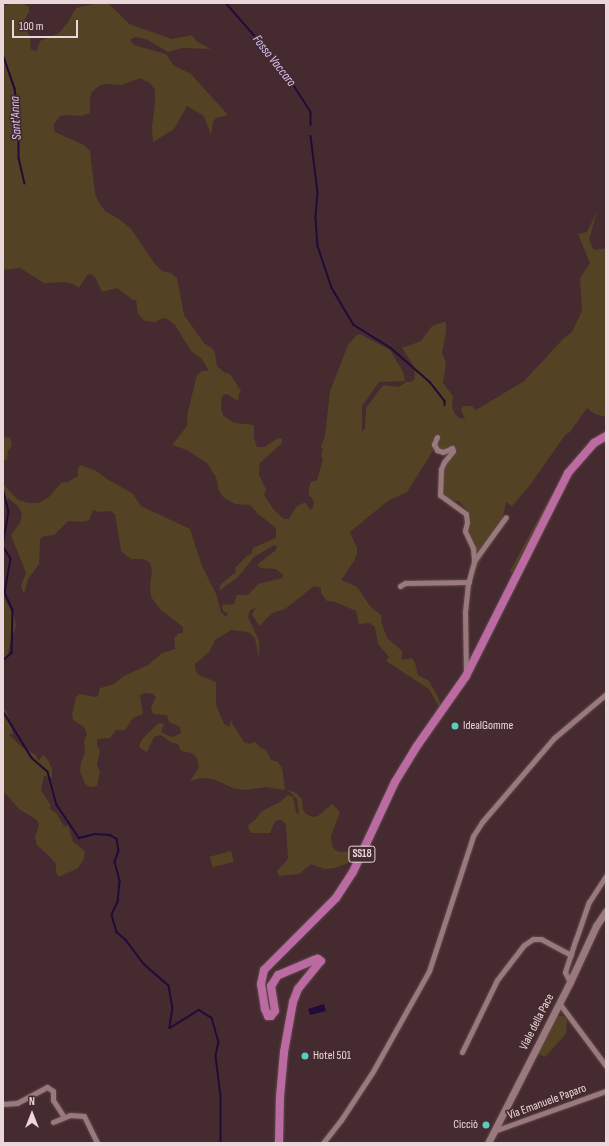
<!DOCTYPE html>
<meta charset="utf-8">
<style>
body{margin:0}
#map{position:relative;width:609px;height:1146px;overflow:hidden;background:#452b2f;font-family:"Sofia Sans Condensed",sans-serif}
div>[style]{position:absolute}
.green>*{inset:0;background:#534223;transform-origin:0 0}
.water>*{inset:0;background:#210b39}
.stream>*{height:1.5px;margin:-0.75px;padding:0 0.75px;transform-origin:0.75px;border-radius:0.75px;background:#210b39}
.roads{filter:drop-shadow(0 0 1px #604a4d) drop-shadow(0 0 1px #604a4d)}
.minor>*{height:5px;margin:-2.5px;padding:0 2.5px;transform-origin:2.5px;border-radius:2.5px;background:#99797c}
.secondary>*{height:7px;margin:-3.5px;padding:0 3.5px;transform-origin:3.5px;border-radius:3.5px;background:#99797c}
.primary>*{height:8px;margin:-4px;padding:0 4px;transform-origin:4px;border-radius:4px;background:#bc6ba2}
.dots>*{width:11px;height:11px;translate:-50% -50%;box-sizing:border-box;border:2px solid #452b2f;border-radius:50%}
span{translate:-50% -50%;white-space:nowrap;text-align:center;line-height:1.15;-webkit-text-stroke:3.5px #452b2f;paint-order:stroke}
.shield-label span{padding:1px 3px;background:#452b2f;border:1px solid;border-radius:3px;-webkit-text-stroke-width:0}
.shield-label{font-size:11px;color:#e9d7d9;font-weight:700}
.poi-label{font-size:12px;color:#e9d7d9}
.left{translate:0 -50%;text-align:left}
.right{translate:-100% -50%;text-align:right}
.street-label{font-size:12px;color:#e9d7d9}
.water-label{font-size:13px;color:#d9c8f8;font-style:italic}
.frame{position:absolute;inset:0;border:4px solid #e9d7d9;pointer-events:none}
.north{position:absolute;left:12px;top:1094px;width:40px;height:40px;-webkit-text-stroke:3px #452b2f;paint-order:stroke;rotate:0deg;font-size:11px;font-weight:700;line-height:16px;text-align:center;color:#e9d7d9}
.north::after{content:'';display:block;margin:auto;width:14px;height:18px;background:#e9d7d9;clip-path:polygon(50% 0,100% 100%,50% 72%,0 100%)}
.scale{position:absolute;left:12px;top:20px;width:66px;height:18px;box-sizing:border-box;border:2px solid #e9d7d9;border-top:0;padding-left:5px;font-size:12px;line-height:14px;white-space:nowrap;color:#e9d7d9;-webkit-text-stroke:3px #452b2f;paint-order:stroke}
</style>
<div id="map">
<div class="green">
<div style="clip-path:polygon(22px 3px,29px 7px,29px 12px,25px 19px,25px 26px,30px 38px,31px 49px,35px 51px,37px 50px,40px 41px,59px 33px,68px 22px,76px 8px,98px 3px,108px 3px,129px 24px,172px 39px,192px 35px,196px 41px,211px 49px,182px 48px,168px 52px,146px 39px,135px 37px,130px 40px,134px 45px,166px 54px,173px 65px,191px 74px,228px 115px,216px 118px,213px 121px,211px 135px,204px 116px,187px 106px,174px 129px,153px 142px,152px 127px,155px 103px,155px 90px,150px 83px,140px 78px,121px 85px,105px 84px,99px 86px,92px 92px,90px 98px,90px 113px,81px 116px,66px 115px,60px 116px,54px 124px,54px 128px,55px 132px,84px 145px,90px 151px,95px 193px,98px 201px,105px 211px,119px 219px,131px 229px,155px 264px,162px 271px,171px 273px,177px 278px,184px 315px,204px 343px,213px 349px,215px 353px,217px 366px,225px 373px,230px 374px,241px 391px,239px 394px,238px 401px,227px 394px,222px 396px,221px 408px,223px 415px,229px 420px,235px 423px,254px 425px,254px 438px,257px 447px,264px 447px,278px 438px,282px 439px,282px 443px,260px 463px,259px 475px,266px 489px,264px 495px,274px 510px,284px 519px,289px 519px,296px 507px,303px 503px,306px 503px,310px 510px,313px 507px,314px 501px,309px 495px,309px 487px,311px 482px,317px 480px,323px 460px,321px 454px,323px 450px,321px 447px,325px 436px,330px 391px,348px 345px,357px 335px,360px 334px,390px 350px,403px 372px,405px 381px,379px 382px,362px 406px,362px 432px,365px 428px,366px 408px,383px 385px,399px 387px,406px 382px,411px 382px,414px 380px,415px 375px,413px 365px,402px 348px,421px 341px,432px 326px,444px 322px,446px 322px,446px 332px,442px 353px,446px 362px,443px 383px,453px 396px,452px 407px,455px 414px,459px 418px,465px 419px,461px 409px,463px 406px,472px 406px,476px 410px,524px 381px,563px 339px,572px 332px,582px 311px,580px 278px,590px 263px,578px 234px,587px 232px,597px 211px,589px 240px,594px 250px,606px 248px,606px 417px,595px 414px,587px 408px,570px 432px,565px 435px,530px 485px,512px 506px,506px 502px,503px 517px,471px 580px,473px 567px,479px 558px,469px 532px,471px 516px,459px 501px,453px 501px,441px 493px,443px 467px,453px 452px,434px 449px,407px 492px,389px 500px,350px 532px,357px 548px,357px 554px,354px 561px,341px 580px,357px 587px,370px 606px,382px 616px,381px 621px,387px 638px,402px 651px,402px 660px,412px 658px,415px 663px,418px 675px,429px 681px,438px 697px,441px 704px,439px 707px,429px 689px,386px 661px,389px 657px,378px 644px,375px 627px,369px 623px,359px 624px,356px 611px,335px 602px,327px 601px,321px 593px,321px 588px,314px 586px,285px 609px,272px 613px,259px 626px,252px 614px,256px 608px,250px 610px,248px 617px,259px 641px,259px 658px,255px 639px,252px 635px,248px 632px,231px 630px,215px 640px,209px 652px,195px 664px,196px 672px,199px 675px,216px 682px,216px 705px,224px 724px,230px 727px,230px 720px,244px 742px,249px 744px,255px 742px,261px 748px,266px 750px,271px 760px,278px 762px,282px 768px,285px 790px,266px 787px,245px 790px,233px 788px,213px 779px,201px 778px,190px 781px,199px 768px,197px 758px,192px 753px,181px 751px,178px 744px,172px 743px,161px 735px,154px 737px,147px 752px,141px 749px,139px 746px,143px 738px,159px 723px,164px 724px,161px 732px,169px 736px,173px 737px,181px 733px,180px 727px,169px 722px,167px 715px,153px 714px,151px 707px,156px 697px,153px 694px,145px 693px,140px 695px,143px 714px,133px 718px,125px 730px,116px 730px,110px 738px,97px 739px,97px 746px,100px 750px,97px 765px,100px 772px,97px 786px,90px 787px,85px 784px,80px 771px,81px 763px,85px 752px,84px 742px,87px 734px,84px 727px,73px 720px,72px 714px,76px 697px,80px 694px,96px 697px,98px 696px,100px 688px,114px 684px,124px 676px,148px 665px,162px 653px,175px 649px,174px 638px,179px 633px,183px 633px,183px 627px,161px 610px,151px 597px,150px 586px,152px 570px,150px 563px,144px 559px,131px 559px,121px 551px,115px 514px,110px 511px,99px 512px,93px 510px,89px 520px,83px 522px,68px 521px,54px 535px,44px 536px,40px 539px,39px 564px,28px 579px,24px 594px,21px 586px,26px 573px,11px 535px,20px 523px,22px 514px,18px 506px,8px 498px,7px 501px,3px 499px,3px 484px,18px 500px,28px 503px,39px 503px,49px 497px,62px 482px,68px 482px,78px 476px,78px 468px,81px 465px,96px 471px,110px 481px,132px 493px,141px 506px,190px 529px,202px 566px,216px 594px,221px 612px,226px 617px,228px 614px,223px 611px,222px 605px,234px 604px,237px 595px,248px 595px,258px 584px,282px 578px,283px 575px,276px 569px,261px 568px,257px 565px,276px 550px,277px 547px,274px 545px,254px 557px,238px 577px,219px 591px,221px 584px,236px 572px,235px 568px,247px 556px,251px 554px,253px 548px,276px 538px,276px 528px,257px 513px,250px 505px,235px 504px,224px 498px,219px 491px,216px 477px,207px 463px,187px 450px,172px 445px,187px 426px,188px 411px,197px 375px,202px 371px,209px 371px,202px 359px,191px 351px,175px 325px,169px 320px,163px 318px,155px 322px,145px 321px,138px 314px,136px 300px,133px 300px,117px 288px,102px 292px,95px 277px,91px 274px,87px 275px,79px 288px,73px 284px,65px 282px,44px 283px,20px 268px,3px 270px,3px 5px)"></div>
<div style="clip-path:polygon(3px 437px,10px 438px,12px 446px,8px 451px,7px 460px,3px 460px)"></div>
<div style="clip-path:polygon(576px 462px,526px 551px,524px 550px,512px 574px,510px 571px,545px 506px,566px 472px)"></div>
<div style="clip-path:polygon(3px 596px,14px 616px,16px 626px,10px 643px,7px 658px,3px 663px)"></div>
<div style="clip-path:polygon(3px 707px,7px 712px,13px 734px,9px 734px,9px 735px,23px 748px,36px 755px,38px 761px,43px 755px,48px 760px,52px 769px,52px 778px,44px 776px,41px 790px,51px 806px,49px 808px,56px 813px,64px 826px,62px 828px,68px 825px,73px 842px,85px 851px,84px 859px,78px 868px,59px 877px,56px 872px,56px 864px,51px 858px,37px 845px,35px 837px,39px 825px,37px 820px,19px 809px,3px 791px)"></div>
<div style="clip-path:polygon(288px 790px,296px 793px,302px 799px,303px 810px,306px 814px,313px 817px,318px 816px,332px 804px,340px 812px,331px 836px,332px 845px,335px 850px,340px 852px,360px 851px,356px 857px,346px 864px,335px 868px,325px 869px,311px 864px,299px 874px,279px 876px,277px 871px,288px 859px,286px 825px,282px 820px,277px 820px,274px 823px,270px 833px,251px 833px,248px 827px,249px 824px,255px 820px,262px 811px,280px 802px,288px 795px,293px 797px,296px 812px,299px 815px,297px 799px)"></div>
<div style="left:231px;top:851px;width:11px;height:22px;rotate:75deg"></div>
<div style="clip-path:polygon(558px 1016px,563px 1016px,567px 1019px,566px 1034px,545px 1057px,536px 1053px,554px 1018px)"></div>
</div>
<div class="water">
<div style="clip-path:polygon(324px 1004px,326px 1011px,310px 1015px,308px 1009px)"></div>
</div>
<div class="stream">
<div style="left:226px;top:3px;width:85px;rotate:48.8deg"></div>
<div style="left:282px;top:67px;width:54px;rotate:57.2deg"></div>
<div style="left:311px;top:112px;width:13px;rotate:90deg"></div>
<div style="left:3px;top:54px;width:36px;rotate:71deg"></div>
<div style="left:15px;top:88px;width:35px;rotate:83deg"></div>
<div style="left:19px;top:123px;width:35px;rotate:90deg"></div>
<div style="left:19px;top:158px;width:26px;rotate:77deg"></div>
<div style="left:311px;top:136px;width:57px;rotate:83deg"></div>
<div style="left:318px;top:193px;width:25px;rotate:95deg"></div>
<div style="left:316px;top:218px;width:28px;rotate:86deg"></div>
<div style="left:318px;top:246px;width:44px;rotate:71.6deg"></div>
<div style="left:332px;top:288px;width:43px;rotate:59.3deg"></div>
<div style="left:354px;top:325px;width:44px;rotate:31.9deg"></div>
<div style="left:391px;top:348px;width:52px;rotate:41.1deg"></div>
<div style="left:430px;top:382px;width:24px;rotate:52deg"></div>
<div style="left:445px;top:401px;width:4px;rotate:90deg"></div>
<div style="left:3px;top:488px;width:25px;rotate:76deg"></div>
<div style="left:9px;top:512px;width:34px;rotate:100deg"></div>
<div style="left:3px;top:546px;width:15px;rotate:58deg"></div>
<div style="left:11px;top:559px;width:35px;rotate:100deg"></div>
<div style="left:5px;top:593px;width:19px;rotate:65deg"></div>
<div style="left:13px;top:610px;width:43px;rotate:91.3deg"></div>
<div style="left:12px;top:653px;width:12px;rotate:138deg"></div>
<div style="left:3px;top:711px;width:55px;rotate:58.3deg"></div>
<div style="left:32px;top:758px;width:21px;rotate:41deg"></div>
<div style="left:48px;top:772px;width:34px;rotate:75deg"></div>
<div style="left:57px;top:805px;width:40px;rotate:56deg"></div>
<div style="left:79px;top:838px;width:16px;rotate:-14deg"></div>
<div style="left:95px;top:834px;width:15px;rotate:4deg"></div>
<div style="left:110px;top:835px;width:8px;rotate:30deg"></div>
<div style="left:117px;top:839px;width:12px;rotate:81deg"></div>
<div style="left:119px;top:851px;width:12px;rotate:110deg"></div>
<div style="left:115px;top:862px;width:20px;rotate:75deg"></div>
<div style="left:120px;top:881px;width:21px;rotate:95deg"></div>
<div style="left:118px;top:902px;width:14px;rotate:115deg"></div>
<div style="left:112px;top:915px;width:18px;rotate:74deg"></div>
<div style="left:117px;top:932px;width:12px;rotate:42deg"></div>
<div style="left:126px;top:940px;width:30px;rotate:53deg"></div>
<div style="left:144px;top:964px;width:33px;rotate:41deg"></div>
<div style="left:169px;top:986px;width:22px;rotate:80deg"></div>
<div style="left:173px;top:1008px;width:20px;rotate:99deg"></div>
<div style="left:170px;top:1028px;width:34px;rotate:-32deg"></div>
<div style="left:199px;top:1010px;width:15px;rotate:32deg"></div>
<div style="left:212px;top:1018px;width:25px;rotate:74deg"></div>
<div style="left:219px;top:1042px;width:14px;rotate:102deg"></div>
<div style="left:216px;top:1056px;width:38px;rotate:83deg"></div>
<div style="left:221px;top:1094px;width:49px;rotate:90deg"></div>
</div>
<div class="roads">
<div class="minor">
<div style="left:437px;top:437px;width:8px;rotate:113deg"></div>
<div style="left:434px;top:444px;width:7px;rotate:63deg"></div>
<div style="left:437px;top:450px;width:6px;rotate:18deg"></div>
<div style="left:443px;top:452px;width:10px;rotate:-24deg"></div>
<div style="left:452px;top:448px;width:3px;rotate:72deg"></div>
<div style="left:453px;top:451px;width:14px;rotate:129deg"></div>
<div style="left:444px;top:462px;width:8px;rotate:113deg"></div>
<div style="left:441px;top:469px;width:26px;rotate:92deg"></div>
<div style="left:440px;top:495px;width:32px;rotate:36deg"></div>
<div style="left:466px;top:514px;width:8px;rotate:83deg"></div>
<div style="left:467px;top:522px;width:9px;rotate:103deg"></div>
<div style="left:465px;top:531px;width:19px;rotate:65deg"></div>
<div style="left:473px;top:548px;width:12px;rotate:85deg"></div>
<div style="left:400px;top:586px;width:6px;rotate:-31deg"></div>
<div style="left:405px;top:583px;width:64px;rotate:-0.9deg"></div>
<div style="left:466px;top:675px;width:63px;rotate:-90.9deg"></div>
<div style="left:465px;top:612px;width:28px;rotate:-84deg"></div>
<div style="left:468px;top:584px;width:24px;rotate:-75deg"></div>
<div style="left:474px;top:561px;width:54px;rotate:-54deg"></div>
<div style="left:570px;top:982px;width:11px;rotate:-117deg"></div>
<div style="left:565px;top:972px;width:35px;rotate:-72deg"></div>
<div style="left:576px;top:939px;width:39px;rotate:-71deg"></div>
<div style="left:589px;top:902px;width:31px;rotate:-57deg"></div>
<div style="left:559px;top:1003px;width:79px;rotate:53.3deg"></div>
<div style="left:462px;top:1052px;width:80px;rotate:-64.1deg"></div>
<div style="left:497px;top:980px;width:44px;rotate:-52.4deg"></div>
<div style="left:524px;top:945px;width:11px;rotate:-34deg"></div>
<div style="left:533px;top:939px;width:8px"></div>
<div style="left:541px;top:939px;width:34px;rotate:28deg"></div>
<div style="left:3px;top:1104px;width:14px;rotate:-4deg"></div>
<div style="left:17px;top:1103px;width:34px;rotate:-28deg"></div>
<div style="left:47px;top:1087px;width:7px;rotate:34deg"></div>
<div style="left:53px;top:1091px;width:9px;rotate:90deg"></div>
<div style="left:53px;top:1100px;width:20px;rotate:57deg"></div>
<div style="left:53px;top:1122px;width:18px;rotate:-22deg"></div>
<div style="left:70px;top:1115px;width:14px;rotate:4deg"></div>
<div style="left:84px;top:1116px;width:30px;rotate:64deg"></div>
<div style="left:494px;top:1131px;width:119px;rotate:-19.7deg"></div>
<div style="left:323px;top:1143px;width:29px;rotate:-52deg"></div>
<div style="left:341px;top:1120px;width:56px;rotate:-56.6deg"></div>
<div style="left:372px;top:1073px;width:117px;rotate:-60.8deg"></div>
<div style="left:429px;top:971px;width:142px;rotate:-71.9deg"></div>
<div style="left:473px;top:836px;width:17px;rotate:-57deg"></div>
<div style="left:482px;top:822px;width:111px;rotate:-49.4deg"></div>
<div style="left:554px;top:738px;width:68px;rotate:-40.2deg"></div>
</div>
<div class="secondary">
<div style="left:488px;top:1143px;width:181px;rotate:-63deg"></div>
<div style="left:570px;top:982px;width:62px;rotate:-65.1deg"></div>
<div style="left:596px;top:926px;width:18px;rotate:-56deg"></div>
</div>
<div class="primary">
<div style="left:279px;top:1143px;width:46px;rotate:-88.8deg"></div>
<div style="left:280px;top:1097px;width:45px;rotate:-84.9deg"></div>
<div style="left:284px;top:1052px;width:51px;rotate:-79.8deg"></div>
<div style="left:293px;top:1002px;width:14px;rotate:-69deg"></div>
<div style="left:298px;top:989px;width:36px;rotate:-51deg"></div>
<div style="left:321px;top:961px;width:4px;rotate:-146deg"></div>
<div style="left:318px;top:959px;width:4px;rotate:166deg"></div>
<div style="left:314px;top:960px;width:39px;rotate:157deg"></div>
<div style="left:278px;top:975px;width:13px;rotate:122deg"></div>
<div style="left:271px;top:986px;width:25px;rotate:81deg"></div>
<div style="left:275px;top:1011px;width:6px;rotate:129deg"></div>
<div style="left:271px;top:1016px;width:3px;rotate:180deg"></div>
<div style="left:268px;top:1016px;width:8px;rotate:-113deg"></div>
<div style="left:265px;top:1009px;width:25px;rotate:-99deg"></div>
<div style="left:261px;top:984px;width:14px;rotate:-78deg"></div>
<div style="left:264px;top:970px;width:102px;rotate:-45deg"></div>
<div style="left:336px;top:898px;width:31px;rotate:-57deg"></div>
<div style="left:353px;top:872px;width:99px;rotate:-65deg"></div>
<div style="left:395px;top:782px;width:42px;rotate:-58.6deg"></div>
<div style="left:417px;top:746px;width:85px;rotate:-55deg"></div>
<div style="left:466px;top:676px;width:227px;rotate:-63.3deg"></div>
<div style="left:568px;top:473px;width:40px;rotate:-49deg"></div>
<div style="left:594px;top:443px;width:14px;rotate:-30deg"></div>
</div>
</div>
<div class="dots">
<div style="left:455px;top:726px;background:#58cebf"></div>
<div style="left:305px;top:1056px;background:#58cebf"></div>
<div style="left:486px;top:1125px;background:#58cebf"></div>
</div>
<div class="shield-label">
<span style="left:362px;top:854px">SS18</span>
</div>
<div class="poi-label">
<span class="left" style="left:463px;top:726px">IdealGomme</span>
<span class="left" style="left:313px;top:1056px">Hotel 501</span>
<span class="right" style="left:478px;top:1125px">Cicciò</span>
</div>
<div class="street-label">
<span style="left:537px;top:1022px;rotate:-63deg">Viale della Pace</span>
<span style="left:547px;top:1102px;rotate:-20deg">Via Emanuele Paparo</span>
</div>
<div class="water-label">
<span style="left:274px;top:61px;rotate:52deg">Fosso Vaccaro</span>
<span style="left:16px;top:118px;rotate:-93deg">Sant'Anna</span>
</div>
<div class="frame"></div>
<div class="north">N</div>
<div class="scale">100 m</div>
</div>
